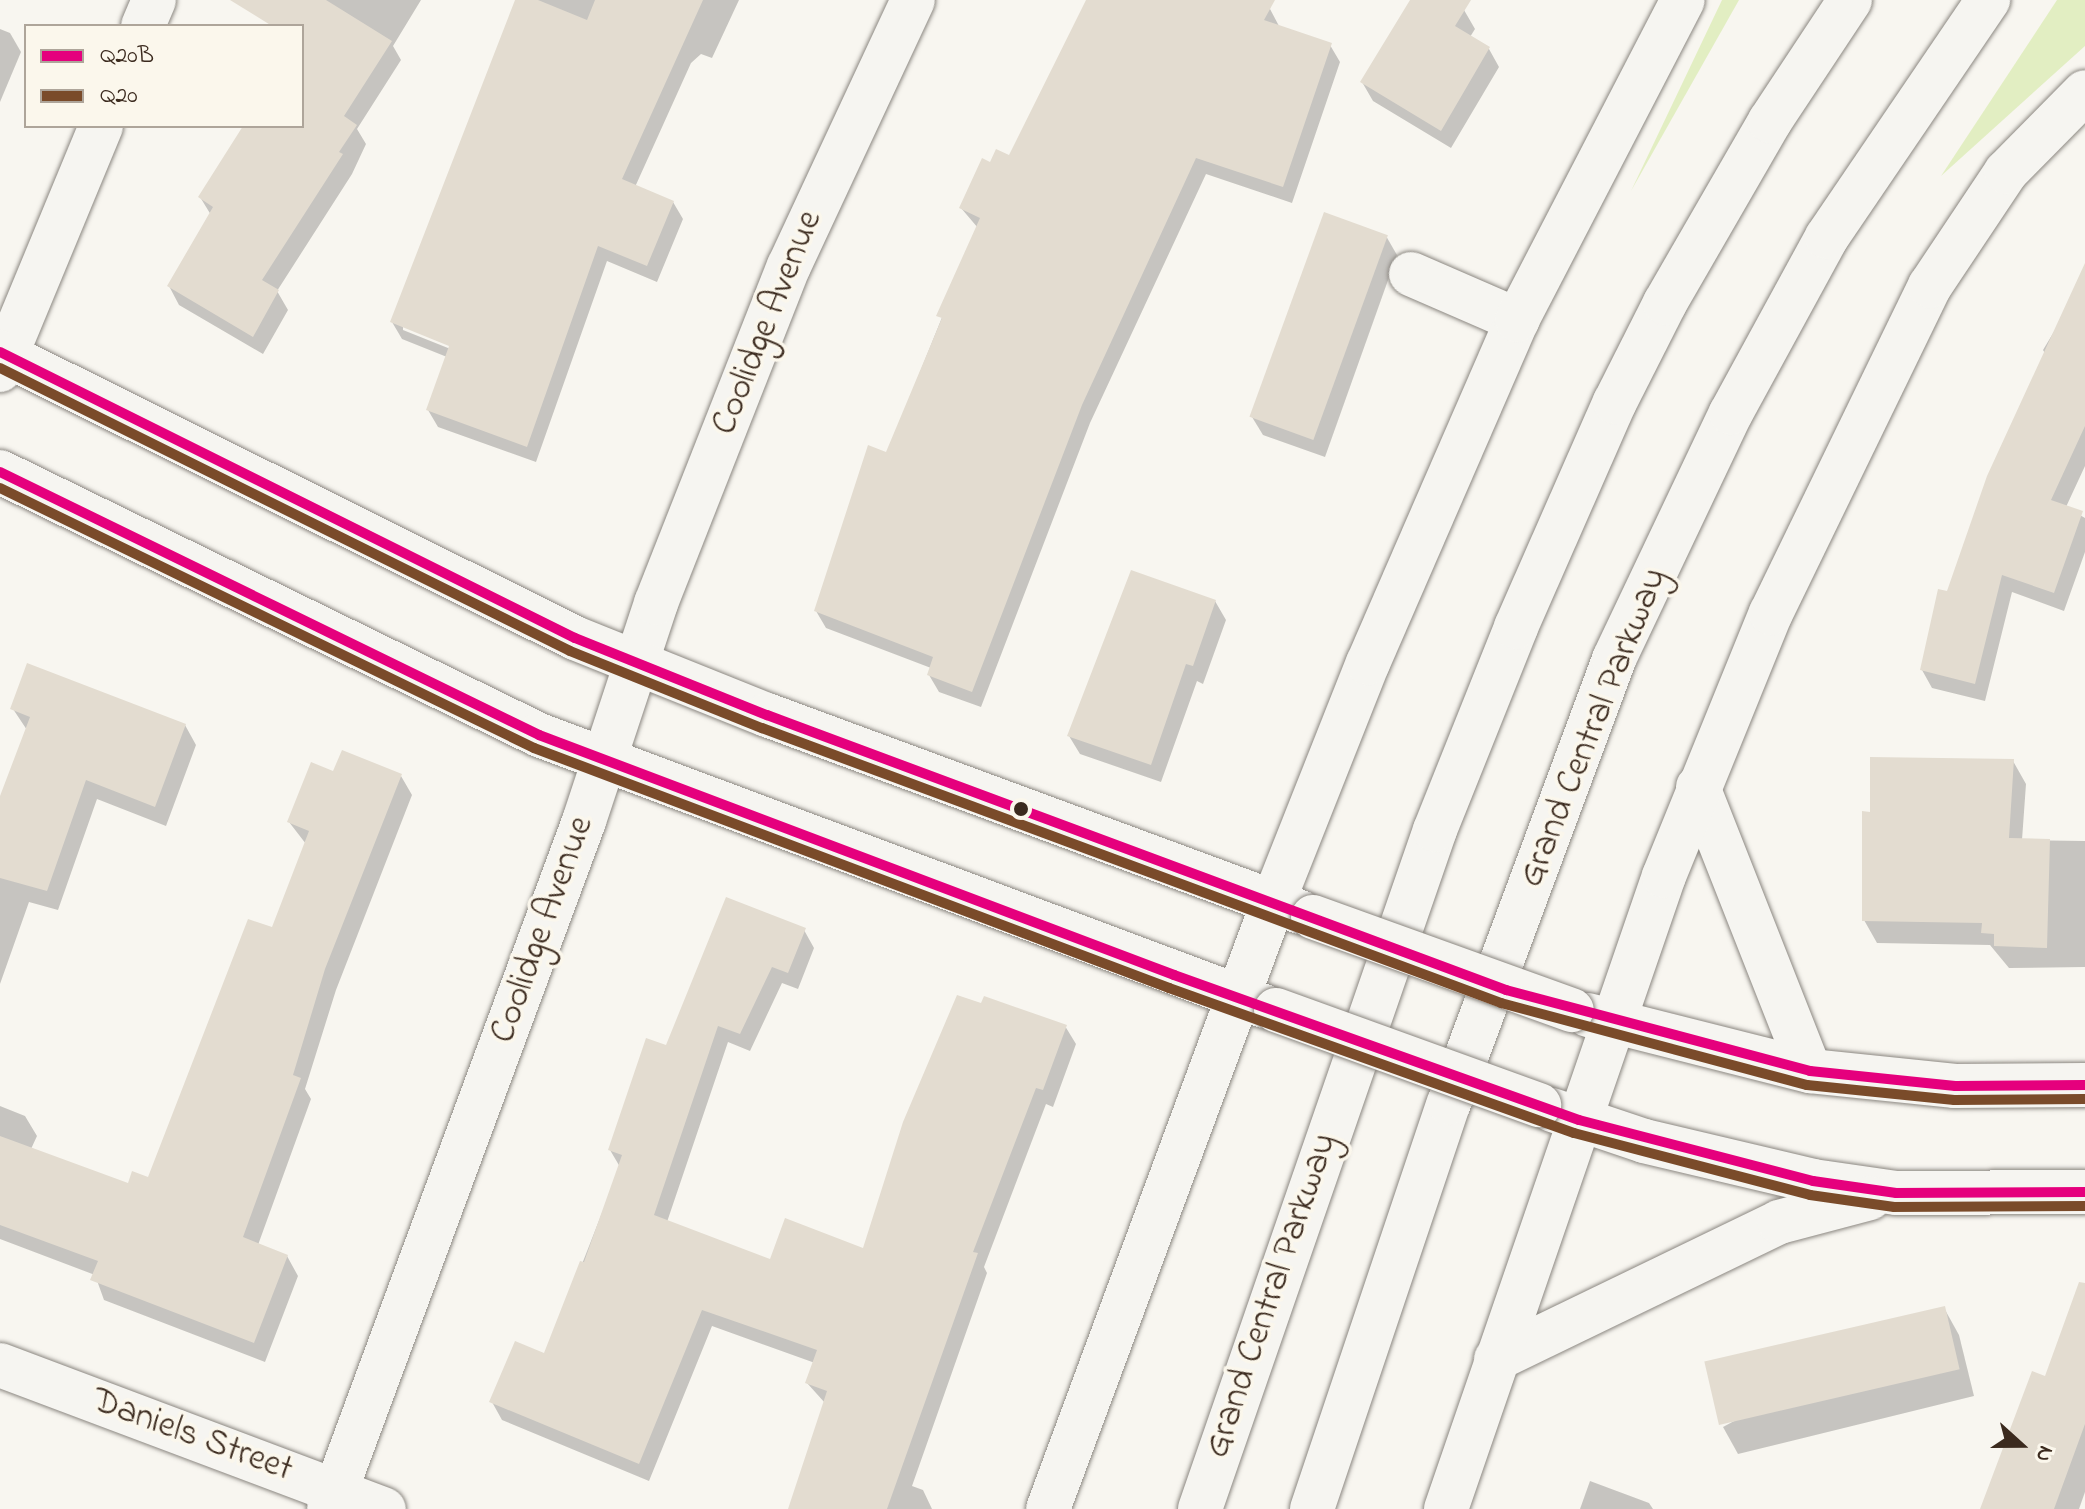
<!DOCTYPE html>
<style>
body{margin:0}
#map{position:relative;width:2085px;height:1509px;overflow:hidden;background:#f8f6f0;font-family:"Indie Flower",sans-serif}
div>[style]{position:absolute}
.green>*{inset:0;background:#e2eec2}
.shadow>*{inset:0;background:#0003}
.building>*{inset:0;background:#e3dcd0;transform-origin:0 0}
.roads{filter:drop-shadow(0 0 2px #8b8781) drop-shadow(0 0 2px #8b8781)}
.minor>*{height:44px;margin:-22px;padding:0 22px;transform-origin:22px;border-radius:22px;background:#f6f5f1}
.major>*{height:44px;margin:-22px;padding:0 22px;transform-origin:22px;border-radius:22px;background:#f6f5f1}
.highway>*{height:44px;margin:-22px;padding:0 22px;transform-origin:22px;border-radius:22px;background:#f6f5f1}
.bridges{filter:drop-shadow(0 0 2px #8b8781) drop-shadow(0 0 2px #8b8781)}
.major-bridge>*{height:44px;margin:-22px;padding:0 22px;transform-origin:22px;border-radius:22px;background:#f6f5f1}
.bus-1>*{height:10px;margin:-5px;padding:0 5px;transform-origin:5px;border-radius:5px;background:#e5007d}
.bus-2>*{height:10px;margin:-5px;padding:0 5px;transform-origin:5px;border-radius:5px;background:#7a4b2a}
.dots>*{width:22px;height:22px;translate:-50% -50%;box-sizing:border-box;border:4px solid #fbf7ec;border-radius:50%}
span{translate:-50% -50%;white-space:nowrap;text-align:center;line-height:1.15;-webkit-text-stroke:7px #fbf7ec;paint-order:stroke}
.street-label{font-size:36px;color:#3b2a1e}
.legend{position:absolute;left:24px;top:24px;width:280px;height:104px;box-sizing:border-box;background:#fbf7ec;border:2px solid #aea59a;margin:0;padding:10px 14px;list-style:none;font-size:24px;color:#3b2a1e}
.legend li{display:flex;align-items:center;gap:16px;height:40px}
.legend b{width:40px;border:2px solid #aea59a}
.north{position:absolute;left:1981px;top:1405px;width:80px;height:80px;-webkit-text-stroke:6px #fbf7ec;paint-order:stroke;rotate:111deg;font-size:22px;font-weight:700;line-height:32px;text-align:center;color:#3b2a1e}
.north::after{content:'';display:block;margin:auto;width:28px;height:36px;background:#3b2a1e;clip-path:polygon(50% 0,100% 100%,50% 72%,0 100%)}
</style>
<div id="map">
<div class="green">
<div style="clip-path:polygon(1722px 0,1739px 0,1631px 191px)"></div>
<div style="clip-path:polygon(2057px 0,2085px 0,2085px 46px,1941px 176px)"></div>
</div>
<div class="shadow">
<div style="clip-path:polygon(288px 0,421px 0,393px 46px,401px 60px,357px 129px,366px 144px,352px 174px,277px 291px,288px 310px,263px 354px,179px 305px,169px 286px,211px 215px,200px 197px,245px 126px,302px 126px,302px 26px,273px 26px)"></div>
<div style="clip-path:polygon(evenodd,517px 0,739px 0,712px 58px,701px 54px,691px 63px,635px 187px,673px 202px,683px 219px,657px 282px,607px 261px,536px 462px,438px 427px,428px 410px,447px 357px,402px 339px,392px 322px,517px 0,403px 325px,459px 348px,458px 352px,403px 330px,403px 325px)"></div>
<div style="clip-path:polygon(1089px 0,1254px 0,1270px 9px,1279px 26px,1330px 45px,1340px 62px,1292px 203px,1206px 174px,1090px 423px,981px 707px,939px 692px,929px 675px,931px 668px,826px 628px,816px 611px,887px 454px,978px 228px,961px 208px,991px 164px,1010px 157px)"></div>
<div style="clip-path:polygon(1412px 0,1447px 0,1464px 10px,1475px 29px,1470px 37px,1489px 49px,1499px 67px,1451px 148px,1373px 101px,1362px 82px)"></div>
<div style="clip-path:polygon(0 29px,10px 33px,21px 52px,0 102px)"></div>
<div style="clip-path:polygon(1386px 236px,1397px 255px,1325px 457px,1263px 435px,1252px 417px)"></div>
<div style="clip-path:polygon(2085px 280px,2085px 466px,2066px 507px,2085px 518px,2085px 552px,2064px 611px,2012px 592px,1985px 701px,1932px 688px,1922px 670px,1948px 594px,2046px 355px,2043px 350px)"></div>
<div style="clip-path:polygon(1215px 601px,1226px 620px,1203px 684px,1197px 681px,1161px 782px,1080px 754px,1069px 736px)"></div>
<div style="clip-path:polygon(13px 709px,185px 725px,196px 745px,166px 826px,97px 799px,58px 910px,29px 902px,0 984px,0 801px,27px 730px)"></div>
<div style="clip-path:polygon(2013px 761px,2026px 784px,2022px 840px,2085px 841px,2085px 967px,2009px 968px,1990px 945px,1877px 943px,1864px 920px,1872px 814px)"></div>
<div style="clip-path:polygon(334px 774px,401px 776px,412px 795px,336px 990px,305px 1089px,311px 1099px,258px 1245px,287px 1256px,298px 1276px,265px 1362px,104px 1300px,95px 1275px,0 1239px,0 1106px,25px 1116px,37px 1136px,31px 1149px,129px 1185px,149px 1180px,273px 930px,306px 844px,289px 822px)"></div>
<div style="clip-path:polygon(804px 930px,814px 948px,798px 989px,782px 983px,750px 1051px,728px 1042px,667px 1222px,771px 1262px,865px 1251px,1065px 1026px,1076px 1044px,1053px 1107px,1046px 1104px,984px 1267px,987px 1273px,912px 1486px,923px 1490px,932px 1509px,790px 1509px,825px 1403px,807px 1383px,815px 1363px,712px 1326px,649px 1481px,502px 1420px,492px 1402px,546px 1356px,620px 1167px,610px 1150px,667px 1047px)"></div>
<div style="clip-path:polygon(1944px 1308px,1959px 1335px,1974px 1396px,1738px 1454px,1723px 1427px)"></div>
<div style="clip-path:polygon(2085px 1335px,2085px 1492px,2079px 1509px,1983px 1509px,2046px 1378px)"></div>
<div style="clip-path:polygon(1590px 1481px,1649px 1503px,1653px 1509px,1580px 1509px)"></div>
</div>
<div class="building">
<div style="clip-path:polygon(230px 0,326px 0,392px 41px,344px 116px,357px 125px,339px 152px,343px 154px,262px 280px,279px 290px,253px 337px,167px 286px,213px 207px,198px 197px,243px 126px,302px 126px,302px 26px,272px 26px)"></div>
<div style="clip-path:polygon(515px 0,538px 0,587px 20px,595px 0,703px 0,622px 179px,674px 201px,647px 266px,598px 246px,527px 447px,426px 410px,449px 346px,390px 322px)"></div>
<div style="clip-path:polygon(1086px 0,1275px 0,1264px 20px,1332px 43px,1283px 187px,1196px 158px,1082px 405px,972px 692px,927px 675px,933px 657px,814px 611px,868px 445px,886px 452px,942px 318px,936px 316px,980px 218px,959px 208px,982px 158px,990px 162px,996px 149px,1009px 155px)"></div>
<div style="clip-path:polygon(1410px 0,1471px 0,1455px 26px,1490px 47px,1441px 131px,1360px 82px)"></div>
<div style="left:1324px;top:212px;width:68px;height:218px;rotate:20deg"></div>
<div style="clip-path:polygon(2085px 263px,2085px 426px,2051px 500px,2083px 511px,2054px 593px,2002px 575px,1975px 684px,1920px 670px,1938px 589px,1947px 591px,1987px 476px)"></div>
<div style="clip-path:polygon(1131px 570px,1216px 600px,1193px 666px,1186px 664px,1151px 765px,1067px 736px)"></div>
<div style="clip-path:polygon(27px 663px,186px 724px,155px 807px,86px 780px,47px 891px,0 878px,0 796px,30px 717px,10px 709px)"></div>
<div style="clip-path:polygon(342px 750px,402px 774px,325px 969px,293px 1075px,301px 1078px,243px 1237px,288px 1255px,254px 1343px,90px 1280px,98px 1261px,0 1225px,0 1136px,128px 1183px,132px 1171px,148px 1177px,248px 919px,272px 927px,309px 831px,287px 822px,311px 762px,333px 771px)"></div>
<div style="clip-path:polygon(1870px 757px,2014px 759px,2009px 838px,2050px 839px,2047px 948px,1994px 946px,1994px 934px,1981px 933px,1982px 923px,1862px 921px,1862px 811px,1870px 812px)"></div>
<div style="clip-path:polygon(726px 897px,806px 928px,788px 973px,772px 967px,740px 1034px,718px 1026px,654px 1215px,770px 1259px,785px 1218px,863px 1248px,903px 1122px,957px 995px,981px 1003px,984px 996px,1067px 1025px,1043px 1090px,1036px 1088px,973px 1252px,978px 1253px,887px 1509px,788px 1509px,827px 1391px,805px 1383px,817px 1350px,702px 1310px,639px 1464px,489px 1402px,515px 1341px,544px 1353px,580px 1261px,584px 1262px,622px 1155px,608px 1150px,646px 1038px,666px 1045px)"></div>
<div style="clip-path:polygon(2079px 1282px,2085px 1283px,2085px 1424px,2054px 1509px,1980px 1509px,2032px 1371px,2045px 1376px)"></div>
<div style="left:1945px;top:1306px;width:65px;height:247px;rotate:77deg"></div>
</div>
<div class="roads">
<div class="minor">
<div style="left:143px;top:26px;width:28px;rotate:-67deg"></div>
<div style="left:1411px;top:274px;width:116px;rotate:23.5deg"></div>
<div style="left:0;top:370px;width:264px;rotate:-67.5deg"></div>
<div style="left:0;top:1365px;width:410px;rotate:20.6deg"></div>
<div style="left:329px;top:1509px;width:734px;rotate:-69.66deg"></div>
<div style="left:584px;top:821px;width:230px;rotate:-71.7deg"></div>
<div style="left:656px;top:603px;width:362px;rotate:-68.5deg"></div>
<div style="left:789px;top:266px;width:293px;rotate:-65deg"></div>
</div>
<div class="major">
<div style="left:0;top:352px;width:642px;rotate:26.45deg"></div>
<div style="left:575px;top:638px;width:207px;rotate:21.9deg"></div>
<div style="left:767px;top:715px;width:568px;rotate:20.28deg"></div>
<div style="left:0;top:472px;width:600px;rotate:26.01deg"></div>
<div style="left:539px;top:735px;width:774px;rotate:20.5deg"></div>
<div style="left:1698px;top:787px;width:305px;rotate:68.5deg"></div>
<div style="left:1588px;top:1015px;width:229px;rotate:14.2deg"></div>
<div style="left:1810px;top:1071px;width:146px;rotate:5.9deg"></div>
<div style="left:1955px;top:1086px;width:130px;rotate:-0.4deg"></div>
<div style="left:1552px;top:1110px;width:97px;rotate:18.6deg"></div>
<div style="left:1644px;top:1141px;width:174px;rotate:13.3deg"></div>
<div style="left:1813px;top:1181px;width:84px;rotate:8.2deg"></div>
<div style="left:1896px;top:1193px;width:189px;rotate:-0.3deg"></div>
<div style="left:1496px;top:1359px;width:314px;rotate:-25.8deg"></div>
<div style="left:1779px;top:1222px;width:94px;rotate:-14.8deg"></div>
<div style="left:1048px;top:1509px;width:650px;rotate:-69.64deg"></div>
<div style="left:1274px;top:900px;width:255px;rotate:-68.4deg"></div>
<div style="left:1368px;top:663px;width:374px;rotate:-66.5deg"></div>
<div style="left:1517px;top:320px;width:360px;rotate:-62.6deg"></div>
<div style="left:1446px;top:1509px;width:669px;rotate:-71deg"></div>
<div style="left:1664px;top:876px;width:284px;rotate:-67.9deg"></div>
<div style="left:1771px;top:613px;width:364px;rotate:-64.1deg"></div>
<div style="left:1930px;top:286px;width:137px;rotate:-56.3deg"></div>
<div style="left:2006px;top:172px;width:112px;rotate:-45.4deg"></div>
</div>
<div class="highway">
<div style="left:1200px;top:1509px;width:719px;rotate:-70.91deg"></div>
<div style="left:1435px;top:830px;width:219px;rotate:-68.2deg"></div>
<div style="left:1516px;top:627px;width:246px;rotate:-66.3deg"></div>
<div style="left:1615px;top:402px;width:111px;rotate:-63.2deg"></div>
<div style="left:1665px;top:303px;width:210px;rotate:-60deg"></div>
<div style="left:1770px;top:121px;width:145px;rotate:-56.5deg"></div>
<div style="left:1312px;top:1509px;width:428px;rotate:-71.4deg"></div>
<div style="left:1449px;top:1103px;width:474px;rotate:-69.6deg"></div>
<div style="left:1614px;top:659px;width:272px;rotate:-64.6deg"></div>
<div style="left:1731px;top:413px;width:200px;rotate:-61.4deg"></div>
<div style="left:1827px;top:237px;width:287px;rotate:-55.8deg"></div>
</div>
</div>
<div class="bridges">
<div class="major-bridge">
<div style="left:1313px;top:917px;width:275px;rotate:19.8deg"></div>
<div style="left:1276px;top:1010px;width:280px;rotate:19.9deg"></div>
</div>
</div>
<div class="bus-1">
<div style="left:0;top:352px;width:642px;rotate:26.45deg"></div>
<div style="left:575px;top:638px;width:207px;rotate:21.9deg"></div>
<div style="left:767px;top:715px;width:789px;rotate:20.41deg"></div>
<div style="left:1506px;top:990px;width:315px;rotate:14.9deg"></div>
<div style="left:1810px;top:1071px;width:146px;rotate:5.9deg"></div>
<div style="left:1955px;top:1086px;width:130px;rotate:-0.4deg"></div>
<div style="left:0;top:472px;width:600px;rotate:26.01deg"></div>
<div style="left:539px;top:735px;width:679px;rotate:20.7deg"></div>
<div style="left:1174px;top:975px;width:430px;rotate:19.7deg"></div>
<div style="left:1579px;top:1120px;width:242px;rotate:14.6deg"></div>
<div style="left:1813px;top:1181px;width:84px;rotate:8.2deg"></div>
<div style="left:1896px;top:1193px;width:189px;rotate:-0.3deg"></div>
</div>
<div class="bus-2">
<div style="left:0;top:368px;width:636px;rotate:26.4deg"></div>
<div style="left:570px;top:651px;width:207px;rotate:21.9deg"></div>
<div style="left:762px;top:728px;width:789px;rotate:20.41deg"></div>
<div style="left:1501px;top:1003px;width:317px;rotate:15deg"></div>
<div style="left:1807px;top:1085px;width:148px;rotate:5.8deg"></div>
<div style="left:1954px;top:1100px;width:131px;rotate:-0.4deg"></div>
<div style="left:0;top:488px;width:594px;rotate:25.96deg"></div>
<div style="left:534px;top:748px;width:679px;rotate:20.7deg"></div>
<div style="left:1169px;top:988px;width:430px;rotate:19.7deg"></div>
<div style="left:1574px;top:1133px;width:244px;rotate:14.7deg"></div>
<div style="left:1810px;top:1195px;width:85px;rotate:8.1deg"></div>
<div style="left:1894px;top:1207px;width:191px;rotate:-0.3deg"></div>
</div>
<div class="dots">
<div style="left:1021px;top:809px;background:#3b2a1e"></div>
</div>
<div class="street-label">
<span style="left:768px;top:323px;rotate:-68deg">Coolidge Avenue</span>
<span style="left:1594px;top:728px;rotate:-68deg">Grand Central Parkway</span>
<span style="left:543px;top:930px;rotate:-70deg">Coolidge Avenue</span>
<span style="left:1272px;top:1296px;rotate:-71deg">Grand Central Parkway</span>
<span style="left:192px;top:1436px;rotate:20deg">Daniels Street</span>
</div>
<ul class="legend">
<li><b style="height:10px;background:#e5007d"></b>Q20B</li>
<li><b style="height:10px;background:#7a4b2a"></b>Q20</li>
</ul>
<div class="north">N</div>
</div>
